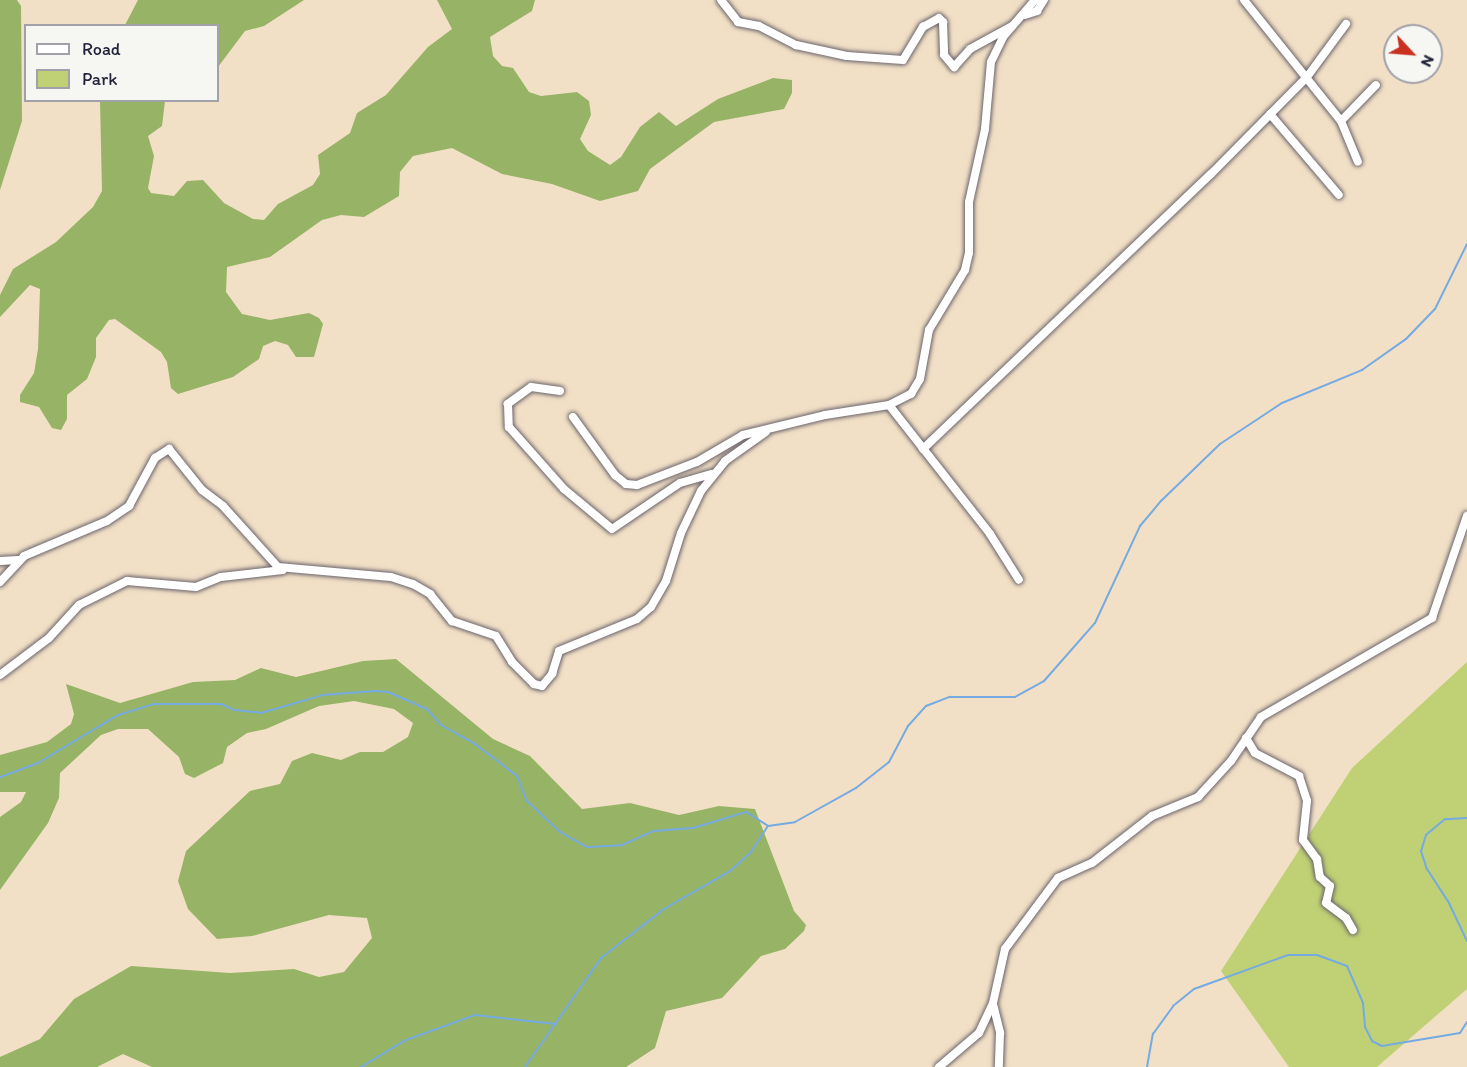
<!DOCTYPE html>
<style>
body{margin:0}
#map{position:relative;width:1467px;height:1067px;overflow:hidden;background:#f2e0c6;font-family:Itim,sans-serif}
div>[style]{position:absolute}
.green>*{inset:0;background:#bfd174}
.forest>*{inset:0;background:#97b366}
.stream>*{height:2px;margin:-1px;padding:0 1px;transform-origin:1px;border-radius:1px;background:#75aae2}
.roads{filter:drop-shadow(0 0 2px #6b646c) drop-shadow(0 0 2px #6b646c)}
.street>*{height:8px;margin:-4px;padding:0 4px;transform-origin:4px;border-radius:4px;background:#fff}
span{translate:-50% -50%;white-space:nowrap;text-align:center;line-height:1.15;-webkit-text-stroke:6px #f6f6f2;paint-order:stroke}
.legend{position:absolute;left:24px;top:24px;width:195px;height:78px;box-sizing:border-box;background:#f6f6f2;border:2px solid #a1a1a9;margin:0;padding:8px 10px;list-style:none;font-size:18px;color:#22223b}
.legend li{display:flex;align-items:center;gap:12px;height:30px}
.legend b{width:30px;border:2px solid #a1a1a9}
.north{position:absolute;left:1383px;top:24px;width:60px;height:60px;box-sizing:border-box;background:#f6f6f2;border:2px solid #a1a1a9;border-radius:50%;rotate:116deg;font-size:16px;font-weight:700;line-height:24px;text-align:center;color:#22223b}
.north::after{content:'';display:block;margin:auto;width:21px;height:27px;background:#c8321e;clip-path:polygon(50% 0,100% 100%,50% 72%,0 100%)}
</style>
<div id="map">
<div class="green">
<div style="clip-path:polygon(1467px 662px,1467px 989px,1377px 1067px,1289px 1067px,1221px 971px,1352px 768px)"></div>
</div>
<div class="forest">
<div style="clip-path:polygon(0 0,17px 0,21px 6px,22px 121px,0 190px)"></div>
<div style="clip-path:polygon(138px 0,304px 0,264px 26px,245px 31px,218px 67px,218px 26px,125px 25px)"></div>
<div style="clip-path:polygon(437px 0,535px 0,532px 11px,490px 37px,493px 56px,502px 66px,513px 68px,529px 92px,541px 96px,577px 92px,589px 101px,591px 115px,580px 139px,588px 151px,610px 165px,621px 157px,640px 127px,659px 112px,676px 126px,718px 99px,773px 78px,792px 80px,792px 93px,784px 109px,714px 122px,650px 169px,638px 191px,600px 201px,552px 184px,502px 174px,452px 148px,413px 156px,400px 172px,399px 196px,364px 217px,341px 215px,322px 220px,270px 257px,227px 267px,226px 292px,242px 314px,270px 320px,309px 313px,319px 318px,323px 324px,314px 357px,296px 357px,288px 345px,275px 341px,263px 346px,259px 359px,233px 377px,178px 394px,171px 388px,167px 362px,161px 352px,115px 319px,109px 320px,96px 338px,96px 357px,87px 379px,67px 395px,67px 419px,61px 430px,52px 428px,39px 407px,20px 402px,20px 395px,34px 373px,38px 349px,40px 289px,30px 285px,0 317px,0 295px,13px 269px,56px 242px,93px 207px,102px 191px,100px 101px,165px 101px,162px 126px,148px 136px,154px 156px,148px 188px,151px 193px,174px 196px,187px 181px,203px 180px,224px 203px,253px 219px,264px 220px,278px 204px,313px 185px,320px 174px,318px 155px,350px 133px,357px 113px,386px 95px,428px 47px,452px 29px)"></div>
<div style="clip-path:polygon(396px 659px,493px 739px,530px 756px,582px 809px,630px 803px,679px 815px,719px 806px,755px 809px,794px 911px,806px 925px,804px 931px,785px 949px,761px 956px,722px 998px,666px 1011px,655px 1048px,626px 1067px,152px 1067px,123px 1054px,97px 1067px,0 1067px,0 1057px,40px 1039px,74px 999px,131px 966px,230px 973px,294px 969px,319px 977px,344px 972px,372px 938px,367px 918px,329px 915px,252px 936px,217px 939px,188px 909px,178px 881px,186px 851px,250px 791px,280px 784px,292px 761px,312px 753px,341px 760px,360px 752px,383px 752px,408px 737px,413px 723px,394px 709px,354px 701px,319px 706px,266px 729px,247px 733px,227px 747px,223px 763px,194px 778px,185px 774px,179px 757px,148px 729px,118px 729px,101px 735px,60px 773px,59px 798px,48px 823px,0 890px,0 817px,21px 802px,26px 792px,0 792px,0 755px,47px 742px,71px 724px,74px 714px,66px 684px,120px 703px,193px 682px,235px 680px,261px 668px,296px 677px,363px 661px)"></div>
</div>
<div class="stream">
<div style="left:0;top:777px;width:40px;rotate:-20.2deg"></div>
<div style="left:38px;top:763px;width:93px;rotate:-31deg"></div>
<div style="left:118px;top:715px;width:38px;rotate:-17deg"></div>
<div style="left:154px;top:704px;width:67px"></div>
<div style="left:221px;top:704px;width:14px;rotate:25deg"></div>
<div style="left:234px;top:710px;width:27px;rotate:6deg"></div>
<div style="left:261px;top:713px;width:65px;rotate:-16.2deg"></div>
<div style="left:323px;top:695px;width:52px;rotate:-4.4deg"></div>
<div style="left:375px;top:691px;width:13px;rotate:4deg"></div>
<div style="left:388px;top:692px;width:43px;rotate:23.6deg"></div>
<div style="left:427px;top:709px;width:21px;rotate:49deg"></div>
<div style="left:441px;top:725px;width:39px;rotate:29deg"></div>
<div style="left:475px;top:744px;width:53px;rotate:37.3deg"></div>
<div style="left:517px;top:776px;width:26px;rotate:69deg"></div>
<div style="left:526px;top:800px;width:47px;rotate:43.3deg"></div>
<div style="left:560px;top:832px;width:31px;rotate:29deg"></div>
<div style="left:587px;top:847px;width:35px;rotate:-3deg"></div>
<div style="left:622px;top:845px;width:34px;rotate:-24deg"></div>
<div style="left:653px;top:831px;width:40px;rotate:-4.3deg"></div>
<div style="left:693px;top:828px;width:55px;rotate:-16.8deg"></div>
<div style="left:746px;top:812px;width:26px;rotate:32deg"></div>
<div style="left:1467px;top:818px;width:22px;rotate:177deg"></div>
<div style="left:1445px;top:819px;width:25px;rotate:140deg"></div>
<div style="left:1426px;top:835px;width:17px;rotate:107deg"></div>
<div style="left:1421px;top:851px;width:19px;rotate:72deg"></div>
<div style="left:1427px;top:869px;width:38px;rotate:57deg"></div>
<div style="left:1448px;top:901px;width:44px;rotate:64.6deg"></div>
<div style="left:361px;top:1067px;width:52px;rotate:-31deg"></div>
<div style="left:406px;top:1040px;width:73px;rotate:-19.9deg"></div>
<div style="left:475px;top:1015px;width:81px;rotate:6.4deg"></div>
<div style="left:525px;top:1067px;width:133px;rotate:-55.1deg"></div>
<div style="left:601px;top:958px;width:80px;rotate:-37.9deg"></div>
<div style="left:664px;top:909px;width:76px;rotate:-29.9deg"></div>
<div style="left:730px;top:871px;width:28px;rotate:-42deg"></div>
<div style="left:751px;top:852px;width:31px;rotate:-57deg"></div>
<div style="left:768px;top:826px;width:27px;rotate:-8deg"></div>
<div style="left:795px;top:822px;width:70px;rotate:-29.1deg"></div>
<div style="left:856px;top:788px;width:42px;rotate:-38.2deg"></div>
<div style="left:889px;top:762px;width:41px;rotate:-62.2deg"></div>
<div style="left:908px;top:726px;width:27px;rotate:-48deg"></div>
<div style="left:926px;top:706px;width:26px;rotate:-21deg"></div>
<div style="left:950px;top:697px;width:65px"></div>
<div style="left:1015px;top:697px;width:33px;rotate:-29deg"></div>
<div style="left:1044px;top:681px;width:77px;rotate:-48.7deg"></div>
<div style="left:1095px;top:623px;width:107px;rotate:-65.1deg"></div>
<div style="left:1140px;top:526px;width:33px;rotate:-50deg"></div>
<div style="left:1161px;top:501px;width:82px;rotate:-44deg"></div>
<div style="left:1220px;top:444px;width:74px;rotate:-33.5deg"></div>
<div style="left:1282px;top:403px;width:87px;rotate:-22.4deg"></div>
<div style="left:1362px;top:370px;width:54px;rotate:-35.2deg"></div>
<div style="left:1406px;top:339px;width:42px;rotate:-46deg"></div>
<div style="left:1435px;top:309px;width:72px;rotate:-63.8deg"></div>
<div style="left:1147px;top:1067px;width:34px;rotate:-80deg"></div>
<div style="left:1153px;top:1034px;width:34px;rotate:-54deg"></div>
<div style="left:1173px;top:1006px;width:27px;rotate:-39deg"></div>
<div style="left:1194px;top:989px;width:100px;rotate:-19.9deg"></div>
<div style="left:1288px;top:955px;width:29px"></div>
<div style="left:1317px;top:955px;width:32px;rotate:20deg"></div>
<div style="left:1347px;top:966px;width:40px;rotate:66.6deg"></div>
<div style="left:1363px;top:1003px;width:24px;rotate:85deg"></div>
<div style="left:1365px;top:1027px;width:16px;rotate:63deg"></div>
<div style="left:1372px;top:1041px;width:11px;rotate:27deg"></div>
<div style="left:1382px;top:1046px;width:79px;rotate:-9.5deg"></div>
<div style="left:1460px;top:1033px;width:13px;rotate:-58deg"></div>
</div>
<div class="roads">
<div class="street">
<div style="left:721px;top:0;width:28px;rotate:52deg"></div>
<div style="left:738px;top:22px;width:21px;rotate:11deg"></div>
<div style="left:759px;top:26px;width:42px;rotate:27.2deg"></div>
<div style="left:796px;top:45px;width:52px;rotate:12.2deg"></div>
<div style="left:847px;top:56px;width:56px;rotate:4.1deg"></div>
<div style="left:903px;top:60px;width:39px;rotate:-59deg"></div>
<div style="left:923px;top:27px;width:18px;rotate:-29deg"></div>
<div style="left:939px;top:18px;width:6px;rotate:45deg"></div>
<div style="left:943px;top:22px;width:33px;rotate:88deg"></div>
<div style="left:944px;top:55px;width:16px;rotate:50deg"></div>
<div style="left:954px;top:67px;width:24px;rotate:-48deg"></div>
<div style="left:970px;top:49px;width:48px;rotate:-28.7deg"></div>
<div style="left:1244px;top:0;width:155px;rotate:51.3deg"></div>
<div style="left:1341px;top:121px;width:44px;rotate:67.5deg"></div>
<div style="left:1025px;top:15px;width:13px;rotate:-18deg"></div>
<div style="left:1037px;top:11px;width:13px;rotate:-58deg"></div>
<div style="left:1270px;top:114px;width:106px;rotate:49.6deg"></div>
<div style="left:1341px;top:121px;width:50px;rotate:-45.8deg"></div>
<div style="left:560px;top:391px;width:29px;rotate:-172deg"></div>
<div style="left:531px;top:387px;width:29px;rotate:144deg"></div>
<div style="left:508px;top:404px;width:23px;rotate:88deg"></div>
<div style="left:509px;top:427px;width:83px;rotate:48.4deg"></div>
<div style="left:564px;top:489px;width:62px;rotate:39.8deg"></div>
<div style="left:612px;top:529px;width:82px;rotate:-34.1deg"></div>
<div style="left:680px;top:483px;width:33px;rotate:-16deg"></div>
<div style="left:889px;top:405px;width:164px;rotate:51.9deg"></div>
<div style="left:990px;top:534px;width:54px;rotate:57.8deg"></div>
<div style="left:573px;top:417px;width:72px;rotate:54.1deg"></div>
<div style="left:615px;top:475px;width:14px;rotate:39deg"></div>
<div style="left:626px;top:484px;width:11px;rotate:5deg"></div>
<div style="left:637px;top:485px;width:64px;rotate:-21deg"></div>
<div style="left:697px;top:462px;width:53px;rotate:-30.4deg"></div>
<div style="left:743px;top:435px;width:84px;rotate:-13.7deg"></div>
<div style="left:825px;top:415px;width:65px;rotate:-8.9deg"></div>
<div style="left:889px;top:405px;width:25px;rotate:-27deg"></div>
<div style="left:911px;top:394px;width:17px;rotate:-59deg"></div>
<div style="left:920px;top:379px;width:50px;rotate:-79.6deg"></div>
<div style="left:929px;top:330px;width:70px;rotate:-59deg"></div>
<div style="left:965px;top:270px;width:17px;rotate:-77deg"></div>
<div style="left:969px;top:253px;width:51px;rotate:-90deg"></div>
<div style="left:969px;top:202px;width:75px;rotate:-77.6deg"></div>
<div style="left:985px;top:129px;width:67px;rotate:-84.9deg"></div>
<div style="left:991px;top:62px;width:28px;rotate:-64deg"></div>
<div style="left:1003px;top:37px;width:49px;rotate:-49.1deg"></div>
<div style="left:923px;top:449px;width:398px;rotate:-43.7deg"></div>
<div style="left:1211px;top:174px;width:136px;rotate:-45.3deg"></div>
<div style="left:1307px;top:77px;width:66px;rotate:-53.7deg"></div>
<div style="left:0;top:561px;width:18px;rotate:-3deg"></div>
<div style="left:0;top:582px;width:35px;rotate:-47deg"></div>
<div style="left:24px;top:556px;width:90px;rotate:-22.9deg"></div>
<div style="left:107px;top:521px;width:27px;rotate:-34deg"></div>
<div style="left:129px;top:506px;width:55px;rotate:-61.6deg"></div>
<div style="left:155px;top:458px;width:17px;rotate:-33deg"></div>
<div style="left:169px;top:449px;width:53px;rotate:51.2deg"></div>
<div style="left:202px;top:490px;width:26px;rotate:37deg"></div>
<div style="left:223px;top:506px;width:82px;rotate:48deg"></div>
<div style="left:278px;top:567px;width:113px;rotate:5.1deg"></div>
<div style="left:391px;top:577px;width:23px;rotate:18deg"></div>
<div style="left:413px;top:584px;width:20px;rotate:30deg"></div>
<div style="left:430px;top:594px;width:35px;rotate:51deg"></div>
<div style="left:452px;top:621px;width:46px;rotate:18.8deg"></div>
<div style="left:496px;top:636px;width:31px;rotate:58deg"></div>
<div style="left:512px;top:662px;width:31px;rotate:45deg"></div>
<div style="left:534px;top:684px;width:8px;rotate:14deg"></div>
<div style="left:542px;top:686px;width:16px;rotate:-50deg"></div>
<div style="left:552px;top:674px;width:24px;rotate:-73deg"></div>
<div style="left:559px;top:651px;width:84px;rotate:-22.3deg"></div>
<div style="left:637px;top:619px;width:18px;rotate:-41deg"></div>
<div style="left:651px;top:607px;width:30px;rotate:-60deg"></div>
<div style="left:666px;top:581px;width:50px;rotate:-72.6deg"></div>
<div style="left:681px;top:533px;width:47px;rotate:-64.5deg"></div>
<div style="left:701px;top:491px;width:38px;rotate:-51deg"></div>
<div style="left:725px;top:461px;width:50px;rotate:-35.3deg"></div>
<div style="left:0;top:675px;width:61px;rotate:-37.1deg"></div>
<div style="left:49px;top:638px;width:45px;rotate:-47.7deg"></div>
<div style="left:79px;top:605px;width:54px;rotate:-26.6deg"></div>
<div style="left:127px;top:581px;width:69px;rotate:5deg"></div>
<div style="left:196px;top:587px;width:27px;rotate:-22deg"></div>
<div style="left:221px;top:577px;width:62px;rotate:-6.4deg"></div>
<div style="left:1246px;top:738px;width:17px;rotate:59deg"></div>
<div style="left:1255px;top:753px;width:50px;rotate:27.6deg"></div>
<div style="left:1299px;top:776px;width:26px;rotate:72deg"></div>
<div style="left:1307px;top:801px;width:39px;rotate:96deg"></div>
<div style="left:1303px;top:840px;width:24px;rotate:54deg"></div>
<div style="left:1317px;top:859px;width:18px;rotate:81deg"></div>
<div style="left:1320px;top:877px;width:13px;rotate:42deg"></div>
<div style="left:1330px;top:886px;width:17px;rotate:103deg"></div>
<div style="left:1326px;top:903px;width:25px;rotate:37deg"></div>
<div style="left:1346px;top:918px;width:14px;rotate:60deg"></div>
<div style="left:993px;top:1004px;width:30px;rotate:76deg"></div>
<div style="left:1000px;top:1033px;width:34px;rotate:92deg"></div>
<div style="left:939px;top:1067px;width:52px;rotate:-40.4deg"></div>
<div style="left:979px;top:1033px;width:33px;rotate:-65deg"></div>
<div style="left:993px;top:1003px;width:55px;rotate:-77.5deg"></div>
<div style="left:1005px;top:949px;width:89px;rotate:-53.3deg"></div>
<div style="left:1058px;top:878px;width:37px;rotate:-24deg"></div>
<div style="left:1092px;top:863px;width:76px;rotate:-38.1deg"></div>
<div style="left:1152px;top:816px;width:50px;rotate:-22.4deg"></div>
<div style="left:1198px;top:797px;width:49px;rotate:-47.5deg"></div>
<div style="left:1231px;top:761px;width:53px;rotate:-55.7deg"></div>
<div style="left:1261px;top:717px;width:198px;rotate:-30.1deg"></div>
<div style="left:1432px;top:618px;width:108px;rotate:-71.1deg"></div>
</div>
</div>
<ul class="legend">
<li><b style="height:8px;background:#fff"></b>Road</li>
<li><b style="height:16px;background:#bfd174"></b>Park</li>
</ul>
<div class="north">N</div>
</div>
